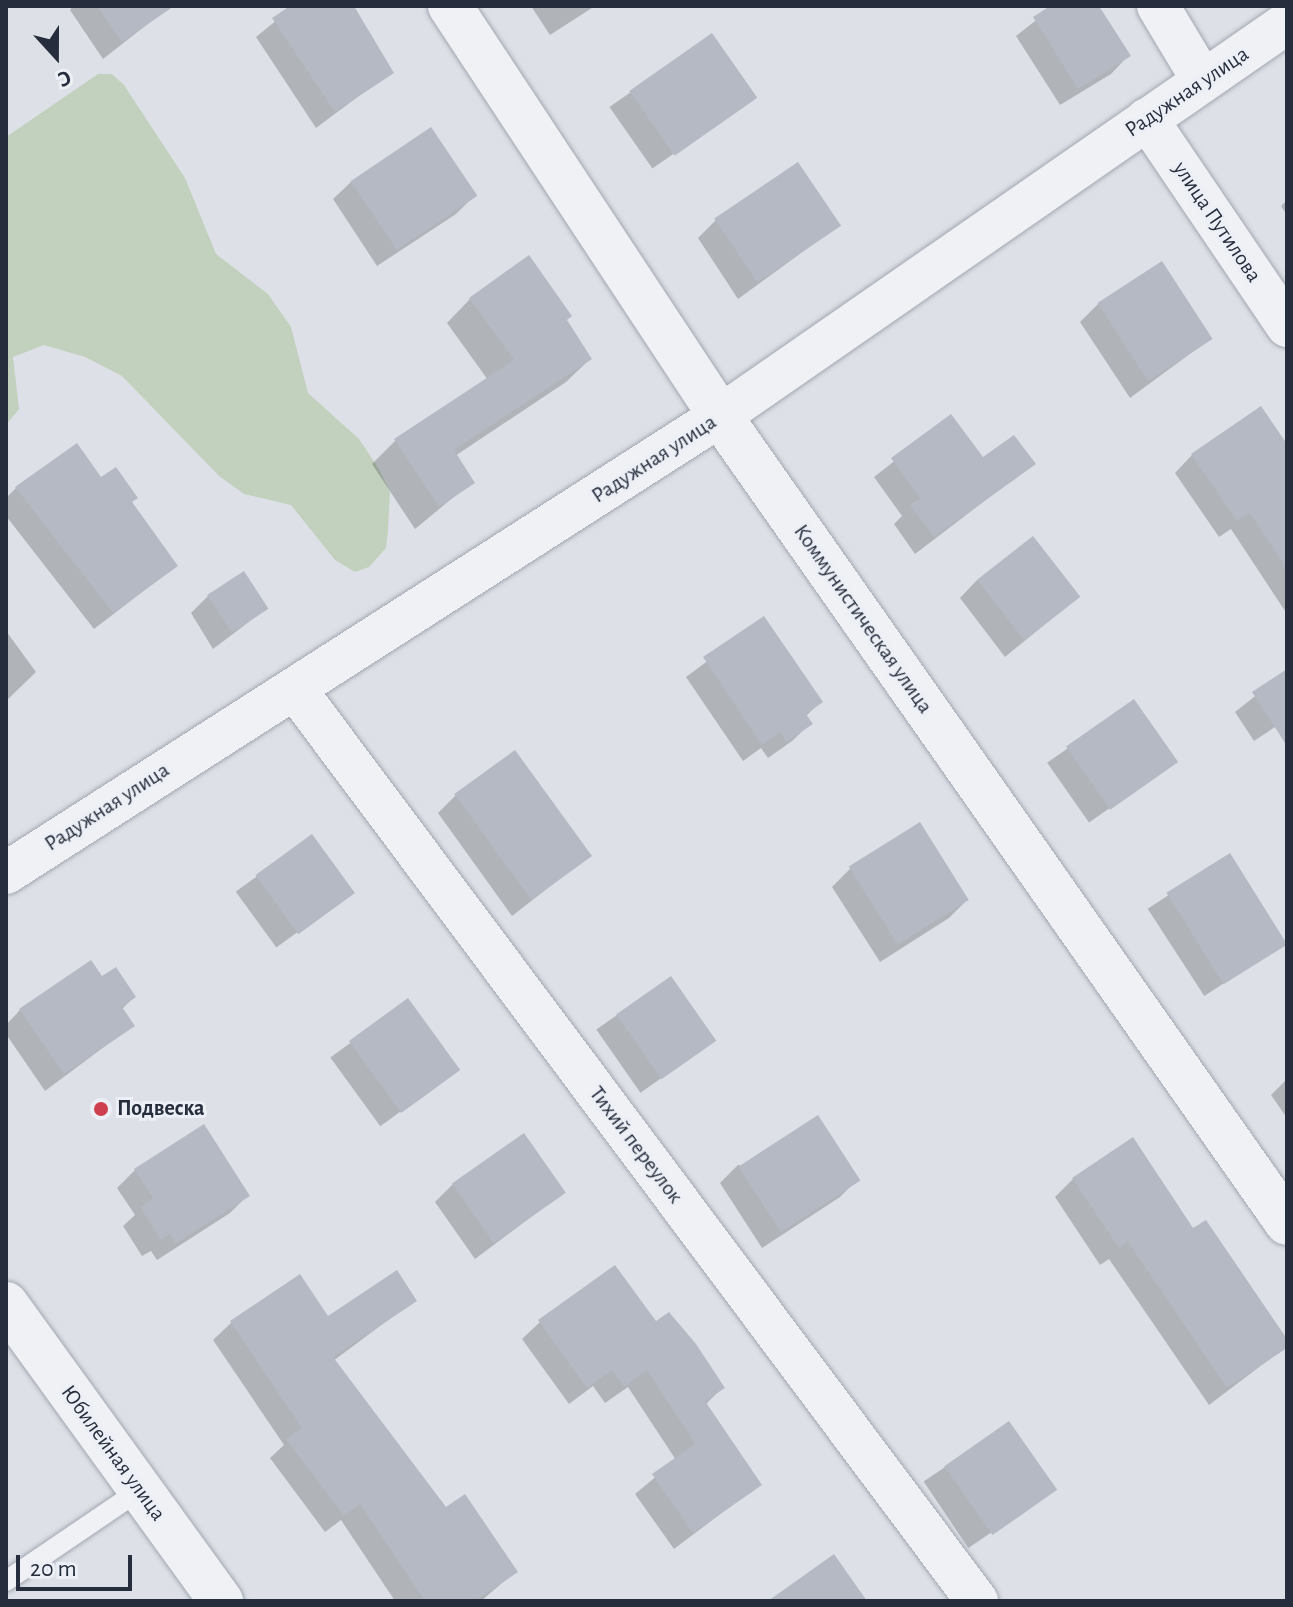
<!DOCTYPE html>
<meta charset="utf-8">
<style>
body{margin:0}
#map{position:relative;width:1293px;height:1607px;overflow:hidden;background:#dde0e7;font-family:"Alegreya Sans",sans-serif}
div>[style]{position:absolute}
.green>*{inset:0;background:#c2d1be}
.shadow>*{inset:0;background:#0003;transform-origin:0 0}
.building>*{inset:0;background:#b4b9c3;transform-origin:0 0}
.roads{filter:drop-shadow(0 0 2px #a2a7b1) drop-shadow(0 0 2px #a2a7b1)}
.service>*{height:20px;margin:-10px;padding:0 10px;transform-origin:10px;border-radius:10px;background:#eff1f5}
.minor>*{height:42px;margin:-21px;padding:0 21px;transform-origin:21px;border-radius:21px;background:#eff1f5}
.tertiary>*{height:44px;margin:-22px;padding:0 22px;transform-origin:22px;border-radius:22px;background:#eff1f5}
.dots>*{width:22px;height:22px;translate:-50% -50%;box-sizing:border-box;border:4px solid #eceff5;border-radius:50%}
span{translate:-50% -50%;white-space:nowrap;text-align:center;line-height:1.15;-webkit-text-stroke:6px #eceff5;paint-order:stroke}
.street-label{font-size:22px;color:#262e3d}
.poi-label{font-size:22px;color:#262e3d;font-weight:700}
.left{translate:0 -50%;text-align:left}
.frame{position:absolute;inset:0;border:8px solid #262e3d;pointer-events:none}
.north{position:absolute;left:16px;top:16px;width:80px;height:80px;-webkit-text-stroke:6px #eceff5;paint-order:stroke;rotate:159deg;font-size:22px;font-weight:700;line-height:32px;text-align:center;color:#262e3d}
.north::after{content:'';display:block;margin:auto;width:28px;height:36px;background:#262e3d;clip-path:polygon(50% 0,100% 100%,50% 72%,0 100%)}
.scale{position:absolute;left:16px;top:1555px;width:116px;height:36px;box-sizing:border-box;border:4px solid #262e3d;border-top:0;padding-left:10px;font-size:24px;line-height:28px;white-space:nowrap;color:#262e3d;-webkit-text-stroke:6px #eceff5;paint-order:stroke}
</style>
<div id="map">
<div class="green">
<div style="clip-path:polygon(98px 74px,112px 74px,124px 85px,185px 178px,216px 254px,268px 294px,291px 327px,308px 393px,359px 439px,379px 469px,390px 492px,388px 530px,386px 548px,369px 567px,355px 572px,335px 560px,291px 505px,244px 494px,219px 476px,122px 376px,85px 357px,44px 345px,13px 357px,19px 409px,6px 425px,6px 137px)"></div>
</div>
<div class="shadow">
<div style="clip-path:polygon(73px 6px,159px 6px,163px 12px,103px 59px,70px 10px)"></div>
<div style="clip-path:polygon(294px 6px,350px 6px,391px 72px,316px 128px,256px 37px)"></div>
<div style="clip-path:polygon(531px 6px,595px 6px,550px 35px)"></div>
<div style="clip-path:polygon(1054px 6px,1097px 6px,1128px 56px,1111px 74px,1060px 105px,1016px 36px)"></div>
<div style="left:711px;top:36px;width:75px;height:124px;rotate:55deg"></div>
<div style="clip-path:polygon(351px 182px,474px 196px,456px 214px,377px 266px,333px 199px)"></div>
<div style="clip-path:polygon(1287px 200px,1287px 215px,1281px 206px)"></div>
<div style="clip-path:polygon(716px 220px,838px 226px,738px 299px,698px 238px)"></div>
<div style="clip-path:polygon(1161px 263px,1210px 339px,1130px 398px,1080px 322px,1098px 304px)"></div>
<div style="clip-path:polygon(470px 299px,565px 320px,590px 359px,566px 382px,455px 456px,472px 482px,415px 529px,372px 464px,395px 441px,488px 380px,447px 323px)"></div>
<div style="clip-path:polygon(951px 417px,982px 460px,1033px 464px,915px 554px,894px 524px,902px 516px,874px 477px)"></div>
<div style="clip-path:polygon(1287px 447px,1287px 614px,1231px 529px,1219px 537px,1175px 473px,1192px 455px)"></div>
<div style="clip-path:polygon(101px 480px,130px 503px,176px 566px,94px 629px,6px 516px,6px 498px,16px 488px)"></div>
<div style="clip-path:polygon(977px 580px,1078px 597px,1005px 657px,960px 598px)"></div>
<div style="clip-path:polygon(209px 595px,266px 609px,213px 649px,191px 613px)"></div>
<div style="clip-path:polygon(764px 619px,820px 702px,805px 717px,810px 724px,792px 741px,768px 758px,761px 748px,743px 761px,686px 677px)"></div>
<div style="clip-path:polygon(6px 631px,36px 672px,6px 701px)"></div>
<div style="clip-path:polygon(1287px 671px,1287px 719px,1254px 741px,1235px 712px)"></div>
<div style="left:1134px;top:702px;width:73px;height:106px;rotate:55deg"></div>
<div style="clip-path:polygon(456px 795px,589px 856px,512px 916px,438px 813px)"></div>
<div style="clip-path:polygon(919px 825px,967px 900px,949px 918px,880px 962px,832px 887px,850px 869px)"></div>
<div style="left:311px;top:837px;width:69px;height:93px;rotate:54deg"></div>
<div style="left:1229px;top:856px;width:104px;height:97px;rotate:57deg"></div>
<div style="left:670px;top:978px;width:77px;height:90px;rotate:55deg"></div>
<div style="clip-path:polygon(102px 979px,134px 997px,121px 1010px,132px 1026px,45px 1091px,6px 1034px,6px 1025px,20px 1010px)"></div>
<div style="left:408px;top:1001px;width:85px;height:96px;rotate:54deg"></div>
<div style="clip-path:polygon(1287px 1079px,1287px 1118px,1271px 1095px)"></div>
<div style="clip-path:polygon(738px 1165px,858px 1179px,840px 1197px,762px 1248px,720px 1183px)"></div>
<div style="clip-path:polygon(135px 1170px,248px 1195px,230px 1213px,157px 1260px,151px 1251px,142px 1256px,123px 1226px,135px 1215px,117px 1188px)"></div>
<div style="clip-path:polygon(1073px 1179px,1193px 1231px,1287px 1346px,1209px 1405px,1109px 1259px,1100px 1265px,1055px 1197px)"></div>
<div style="clip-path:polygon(453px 1184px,563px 1193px,475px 1259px,435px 1202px)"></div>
<div style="clip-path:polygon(415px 1300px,333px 1361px,445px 1509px,515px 1572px,481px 1601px,395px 1601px,341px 1520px,325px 1532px,270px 1458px,284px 1445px,213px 1340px,231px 1323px,327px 1319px)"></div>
<div style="clip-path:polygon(540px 1322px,656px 1324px,722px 1388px,705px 1405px,760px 1484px,674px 1549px,635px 1494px,676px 1460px,628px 1387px,605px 1403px,593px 1386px,569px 1404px,522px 1339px)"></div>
<div style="left:1009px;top:1424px;width:80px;height:103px;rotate:56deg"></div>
</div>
<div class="building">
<div style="clip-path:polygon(97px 6px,174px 6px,122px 42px)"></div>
<div style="clip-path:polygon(290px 6px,354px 6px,394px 73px,335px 112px,272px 18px)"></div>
<div style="clip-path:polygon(1050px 6px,1099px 6px,1131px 56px,1078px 89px,1033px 17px)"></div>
<div style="left:712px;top:33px;width:79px;height:101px;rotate:55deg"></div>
<div style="left:431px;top:127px;width:83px;height:97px;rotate:56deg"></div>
<div style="left:798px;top:162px;width:77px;height:101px;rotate:56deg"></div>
<div style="clip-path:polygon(529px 255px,572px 316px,567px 320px,592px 359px,454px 450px,475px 483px,439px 507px,394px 439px,514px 360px,469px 298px)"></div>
<div style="left:1162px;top:261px;width:93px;height:77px;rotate:57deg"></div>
<div style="clip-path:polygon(1261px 406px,1287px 444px,1287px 569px,1250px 513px,1237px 521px,1191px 454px)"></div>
<div style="clip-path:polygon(951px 414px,983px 457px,1014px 435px,1036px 464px,934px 537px,910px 505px,920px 498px,891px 458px)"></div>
<div style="clip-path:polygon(77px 443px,101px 477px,116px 467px,138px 498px,132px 502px,178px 566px,113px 613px,15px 487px)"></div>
<div style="left:1033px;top:536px;width:77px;height:71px;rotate:52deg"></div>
<div style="left:244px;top:571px;width:45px;height:44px;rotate:57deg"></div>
<div style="clip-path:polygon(764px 616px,823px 702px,806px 714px,813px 724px,786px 742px,780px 732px,762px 745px,703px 657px)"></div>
<div style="clip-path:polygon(1287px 669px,1287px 746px,1252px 692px)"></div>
<div style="left:1134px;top:699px;width:77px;height:83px;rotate:55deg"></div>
<div style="left:515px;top:750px;width:131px;height:75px;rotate:54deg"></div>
<div style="left:920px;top:822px;width:92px;height:84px;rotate:58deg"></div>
<div style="left:312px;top:834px;width:73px;height:70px;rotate:54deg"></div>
<div style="left:1230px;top:853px;width:108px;height:75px;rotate:58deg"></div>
<div style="clip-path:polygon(91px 960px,102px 976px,116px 967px,136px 997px,122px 1007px,135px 1026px,64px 1074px,19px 1009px)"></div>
<div style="left:671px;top:976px;width:79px;height:67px;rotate:55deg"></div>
<div style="left:408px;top:998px;width:89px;height:73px;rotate:54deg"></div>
<div style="left:818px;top:1115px;width:78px;height:95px;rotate:57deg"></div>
<div style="clip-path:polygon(204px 1124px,250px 1196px,175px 1244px,170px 1234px,161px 1240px,140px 1207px,153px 1198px,134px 1169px)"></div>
<div style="left:524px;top:1133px;width:73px;height:88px;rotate:55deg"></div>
<div style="clip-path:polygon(1133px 1137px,1193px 1228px,1206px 1220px,1287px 1339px,1287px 1348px,1227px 1388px,1128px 1242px,1119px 1248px,1072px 1178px)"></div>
<div style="clip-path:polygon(615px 1265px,656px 1321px,669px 1312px,696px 1344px,725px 1388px,705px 1401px,762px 1485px,693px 1533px,652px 1474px,695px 1444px,647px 1370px,624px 1387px,612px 1370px,587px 1388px,538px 1320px)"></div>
<div style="clip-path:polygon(397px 1270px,417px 1301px,333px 1357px,446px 1507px,465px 1494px,518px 1572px,475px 1601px,425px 1601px,360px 1504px,344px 1516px,286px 1439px,302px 1428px,230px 1321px,300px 1274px,328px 1316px)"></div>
<div style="left:1009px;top:1421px;width:84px;height:79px;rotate:55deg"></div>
<div style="clip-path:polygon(834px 1554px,867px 1601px,768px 1601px)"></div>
</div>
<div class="roads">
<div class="service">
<div style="left:6px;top:1581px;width:162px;rotate:-34.2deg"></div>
</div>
<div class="minor">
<div style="left:1158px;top:6px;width:87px;rotate:59deg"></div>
<div style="left:1147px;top:119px;width:250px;rotate:55.9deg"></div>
<div style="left:295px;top:689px;width:1139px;rotate:53.21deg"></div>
<div style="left:6px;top:873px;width:848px;rotate:-32.62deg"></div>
<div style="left:720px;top:416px;width:690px;rotate:-34.73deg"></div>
</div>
<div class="tertiary">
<div style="left:450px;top:6px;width:491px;rotate:56.6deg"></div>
<div style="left:720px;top:416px;width:986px;rotate:54.91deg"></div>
<div style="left:6px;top:1304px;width:367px;rotate:54.1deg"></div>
</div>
</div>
<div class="dots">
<div style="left:101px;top:1109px;background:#ce404f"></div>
</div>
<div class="street-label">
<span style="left:1187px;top:92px;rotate:-34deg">Радужная улица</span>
<span style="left:1217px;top:222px;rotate:56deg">улица Путилова</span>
<span style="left:654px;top:459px;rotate:-33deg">Радужная улица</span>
<span style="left:863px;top:619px;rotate:55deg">Коммунистическая улица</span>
<span style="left:107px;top:807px;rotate:-33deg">Радужная улица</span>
<span style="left:636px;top:1145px;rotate:53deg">Тихий переулок</span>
<span style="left:113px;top:1453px;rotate:54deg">Юбилейная улица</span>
</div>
<div class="poi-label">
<span class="left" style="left:117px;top:1109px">Подвеска</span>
</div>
<div class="frame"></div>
<div class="north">С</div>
<div class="scale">20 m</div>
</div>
